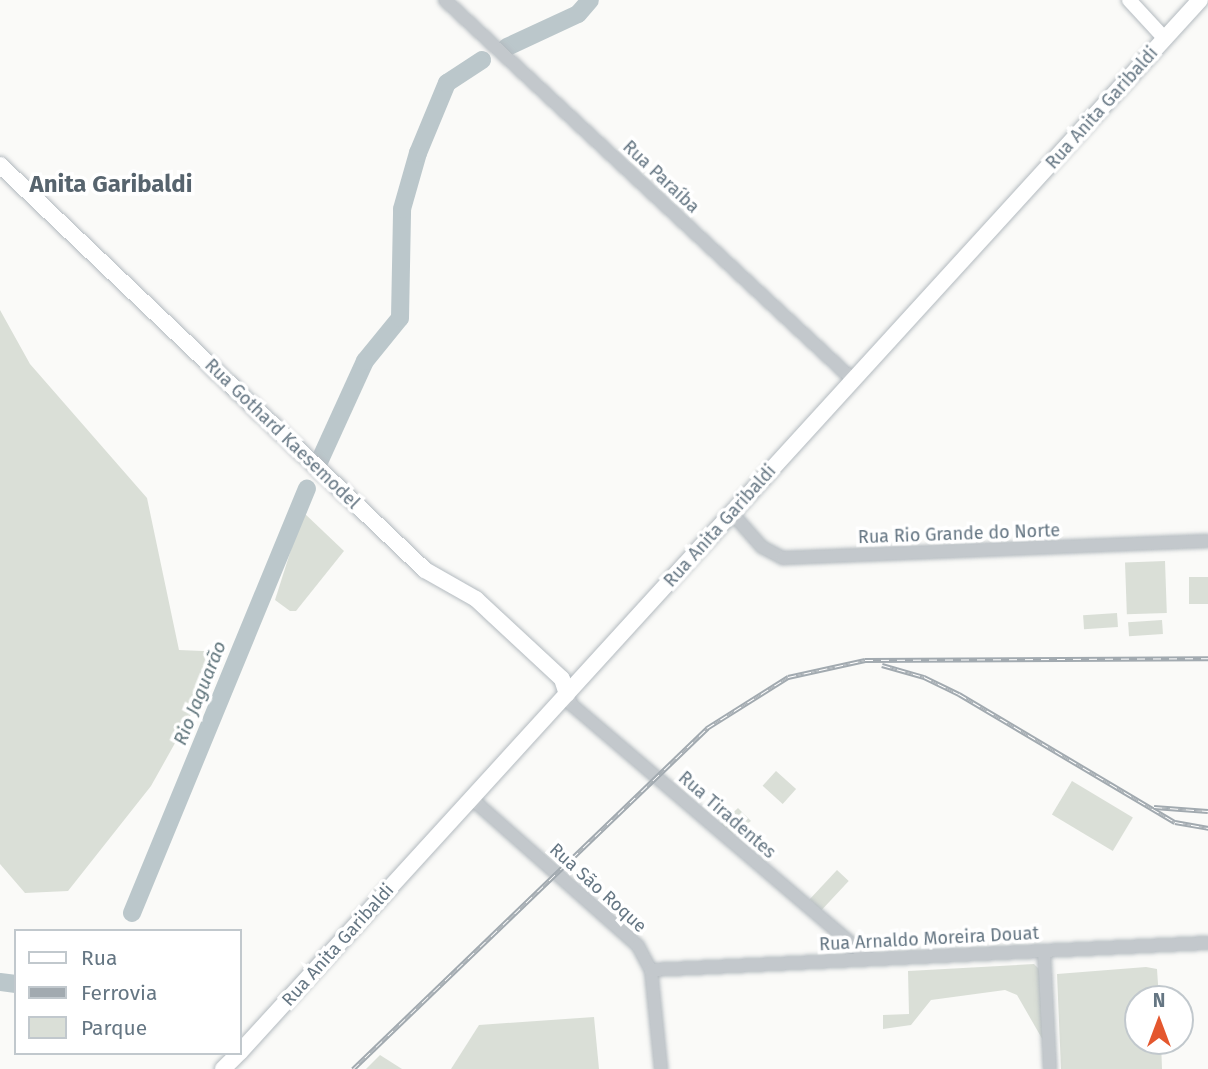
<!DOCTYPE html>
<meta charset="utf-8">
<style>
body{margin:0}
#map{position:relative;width:1208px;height:1069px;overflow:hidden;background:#fafaf8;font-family:"Fira Sans",sans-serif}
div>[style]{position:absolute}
.green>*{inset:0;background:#dadfd7;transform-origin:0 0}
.river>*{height:18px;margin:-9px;padding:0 9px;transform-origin:9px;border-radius:9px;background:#bbc7cb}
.roads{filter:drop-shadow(0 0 2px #b3babf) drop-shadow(0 0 2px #b3babf)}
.tertiary>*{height:12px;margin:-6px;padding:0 6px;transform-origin:6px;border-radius:6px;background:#c3c8cc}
.secondary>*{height:14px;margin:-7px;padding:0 7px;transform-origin:7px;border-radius:7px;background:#fff}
.primary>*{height:16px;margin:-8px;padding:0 8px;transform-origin:8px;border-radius:8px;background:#fff}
.rail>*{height:5px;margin-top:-2.5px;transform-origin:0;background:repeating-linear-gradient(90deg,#fff 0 8px,#a2aab0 0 16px);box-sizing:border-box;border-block:2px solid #a2aab0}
span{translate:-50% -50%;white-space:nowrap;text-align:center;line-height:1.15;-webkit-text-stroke:7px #fff;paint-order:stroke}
.street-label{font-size:18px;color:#657683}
.water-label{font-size:19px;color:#60757c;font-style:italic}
.district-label{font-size:24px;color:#57646e;font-weight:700}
.legend{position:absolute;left:14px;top:929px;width:228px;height:126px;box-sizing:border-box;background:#fff;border:2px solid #c1c8cd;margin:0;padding:9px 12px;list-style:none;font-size:21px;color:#657683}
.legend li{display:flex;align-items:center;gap:14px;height:35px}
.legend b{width:35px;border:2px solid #c1c8cd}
.north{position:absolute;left:1124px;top:985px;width:70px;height:70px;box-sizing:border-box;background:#fff;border:2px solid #c1c8cd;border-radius:50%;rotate:0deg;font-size:19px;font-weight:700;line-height:28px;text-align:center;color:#657683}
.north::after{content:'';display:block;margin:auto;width:24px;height:32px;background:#e4572e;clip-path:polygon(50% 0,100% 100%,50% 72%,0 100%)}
</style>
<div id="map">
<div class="green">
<div style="clip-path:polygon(0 310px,30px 364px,147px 498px,179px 650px,226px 652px,151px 786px,68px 891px,25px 893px,0 864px)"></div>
<div style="clip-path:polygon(303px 512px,344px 551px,296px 611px,290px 611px,275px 600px)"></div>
<div style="left:1165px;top:561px;width:52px;height:40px;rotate:88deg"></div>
<div style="left:1189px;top:577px;width:19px;height:27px"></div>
<div style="left:1117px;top:613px;width:14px;height:34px;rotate:86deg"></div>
<div style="left:1162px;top:620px;width:14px;height:34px;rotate:86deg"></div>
<div style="left:776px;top:771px;width:27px;height:20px;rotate:42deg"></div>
<div style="left:1072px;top:781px;width:71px;height:39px;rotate:31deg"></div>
<div style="clip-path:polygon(738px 808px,751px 821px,733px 834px,721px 824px)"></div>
<div style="left:837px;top:870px;width:16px;height:40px;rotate:43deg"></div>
<div style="clip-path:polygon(1034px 964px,1040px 970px,1044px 1042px,1017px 995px,1005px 990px,931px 1000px,911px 1025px,883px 1029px,883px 1015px,909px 1014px,908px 971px)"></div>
<div style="clip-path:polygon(1146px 967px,1157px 969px,1159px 999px,1138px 999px,1138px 1041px,1161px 1041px,1162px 1069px,1061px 1069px,1057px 974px)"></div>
<div style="clip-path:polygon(594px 1017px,599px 1069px,451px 1069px,479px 1025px)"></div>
<div style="clip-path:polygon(380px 1055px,402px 1069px,366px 1069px)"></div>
</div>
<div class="river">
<div style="left:507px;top:47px;width:78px;rotate:-24.9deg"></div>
<div style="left:578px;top:14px;width:18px;rotate:-49deg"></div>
<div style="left:319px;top:462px;width:111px;rotate:-65.5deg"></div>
<div style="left:365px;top:361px;width:55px;rotate:-50.9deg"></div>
<div style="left:400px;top:318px;width:109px;rotate:-88.9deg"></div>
<div style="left:402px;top:209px;width:58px;rotate:-74.1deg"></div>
<div style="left:418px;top:153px;width:76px;rotate:-67.5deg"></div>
<div style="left:447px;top:83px;width:42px;rotate:-33.3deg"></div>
<div style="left:132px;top:913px;width:459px;rotate:-67.6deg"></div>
<div style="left:0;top:982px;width:16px;rotate:7deg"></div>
</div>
<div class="roads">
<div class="tertiary">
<div style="left:445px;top:0;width:558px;rotate:42.96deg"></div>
<div style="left:731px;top:512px;width:47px;rotate:48.5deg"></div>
<div style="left:762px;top:547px;width:24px;rotate:28deg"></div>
<div style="left:783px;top:558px;width:425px;rotate:-2.3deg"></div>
<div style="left:567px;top:694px;width:12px;rotate:66deg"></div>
<div style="left:572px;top:705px;width:391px;rotate:40.5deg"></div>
<div style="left:472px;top:799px;width:222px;rotate:41.5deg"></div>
<div style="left:638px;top:946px;width:27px;rotate:62deg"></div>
<div style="left:651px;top:970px;width:100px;rotate:84.2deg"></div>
<div style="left:1044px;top:951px;width:118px;rotate:87.1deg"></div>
<div style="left:651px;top:970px;width:558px;rotate:-2.78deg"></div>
</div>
<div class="secondary">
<div style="left:1129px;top:0;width:53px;rotate:47.3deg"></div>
</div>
<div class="primary">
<div style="left:0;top:165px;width:587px;rotate:43.62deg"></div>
<div style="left:425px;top:570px;width:59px;rotate:29.6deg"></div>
<div style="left:476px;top:599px;width:117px;rotate:42.9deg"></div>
<div style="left:562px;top:679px;width:16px;rotate:72deg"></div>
<div style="left:240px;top:1052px;width:1424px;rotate:-47.62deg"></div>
<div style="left:223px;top:1069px;width:23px;rotate:-45deg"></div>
</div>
</div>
<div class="rail">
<div style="left:882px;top:665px;width:44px;rotate:15.9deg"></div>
<div style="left:924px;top:677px;width:39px;rotate:26deg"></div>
<div style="left:959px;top:694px;width:251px;rotate:30.7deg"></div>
<div style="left:1175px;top:822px;width:34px;rotate:10deg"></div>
<div style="left:1154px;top:807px;width:54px;rotate:4.2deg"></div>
<div style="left:353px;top:1069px;width:492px;rotate:-43.9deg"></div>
<div style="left:707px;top:728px;width:96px;rotate:-32.2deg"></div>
<div style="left:788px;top:677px;width:79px;rotate:-12.4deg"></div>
<div style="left:865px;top:660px;width:343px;rotate:-0.3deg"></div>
</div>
<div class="street-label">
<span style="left:1102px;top:108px;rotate:-48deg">Rua Anita Garibaldi</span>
<span style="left:661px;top:177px;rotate:43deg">Rua Paraíba</span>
<span style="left:282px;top:434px;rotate:44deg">Rua Gothard Kaesemodel</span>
<span style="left:720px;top:526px;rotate:-48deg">Rua Anita Garibaldi</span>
<span style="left:959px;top:534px;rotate:-2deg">Rua Rio Grande do Norte</span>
<span style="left:727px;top:815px;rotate:41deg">Rua Tiradentes</span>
<span style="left:598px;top:888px;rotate:42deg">Rua São Roque</span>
<span style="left:929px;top:939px;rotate:-3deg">Rua Arnaldo Moreira Douat</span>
<span style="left:338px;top:945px;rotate:-48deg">Rua Anita Garibaldi</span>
</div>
<div class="water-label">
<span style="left:200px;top:693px;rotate:-68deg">Rio Jaguarão</span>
</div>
<div class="district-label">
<span style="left:111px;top:185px">Anita Garibaldi</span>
</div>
<ul class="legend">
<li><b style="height:9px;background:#fff"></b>Rua</li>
<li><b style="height:9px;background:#a2aab0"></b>Ferrovia</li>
<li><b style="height:19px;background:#dadfd7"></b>Parque</li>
</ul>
<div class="north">N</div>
</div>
